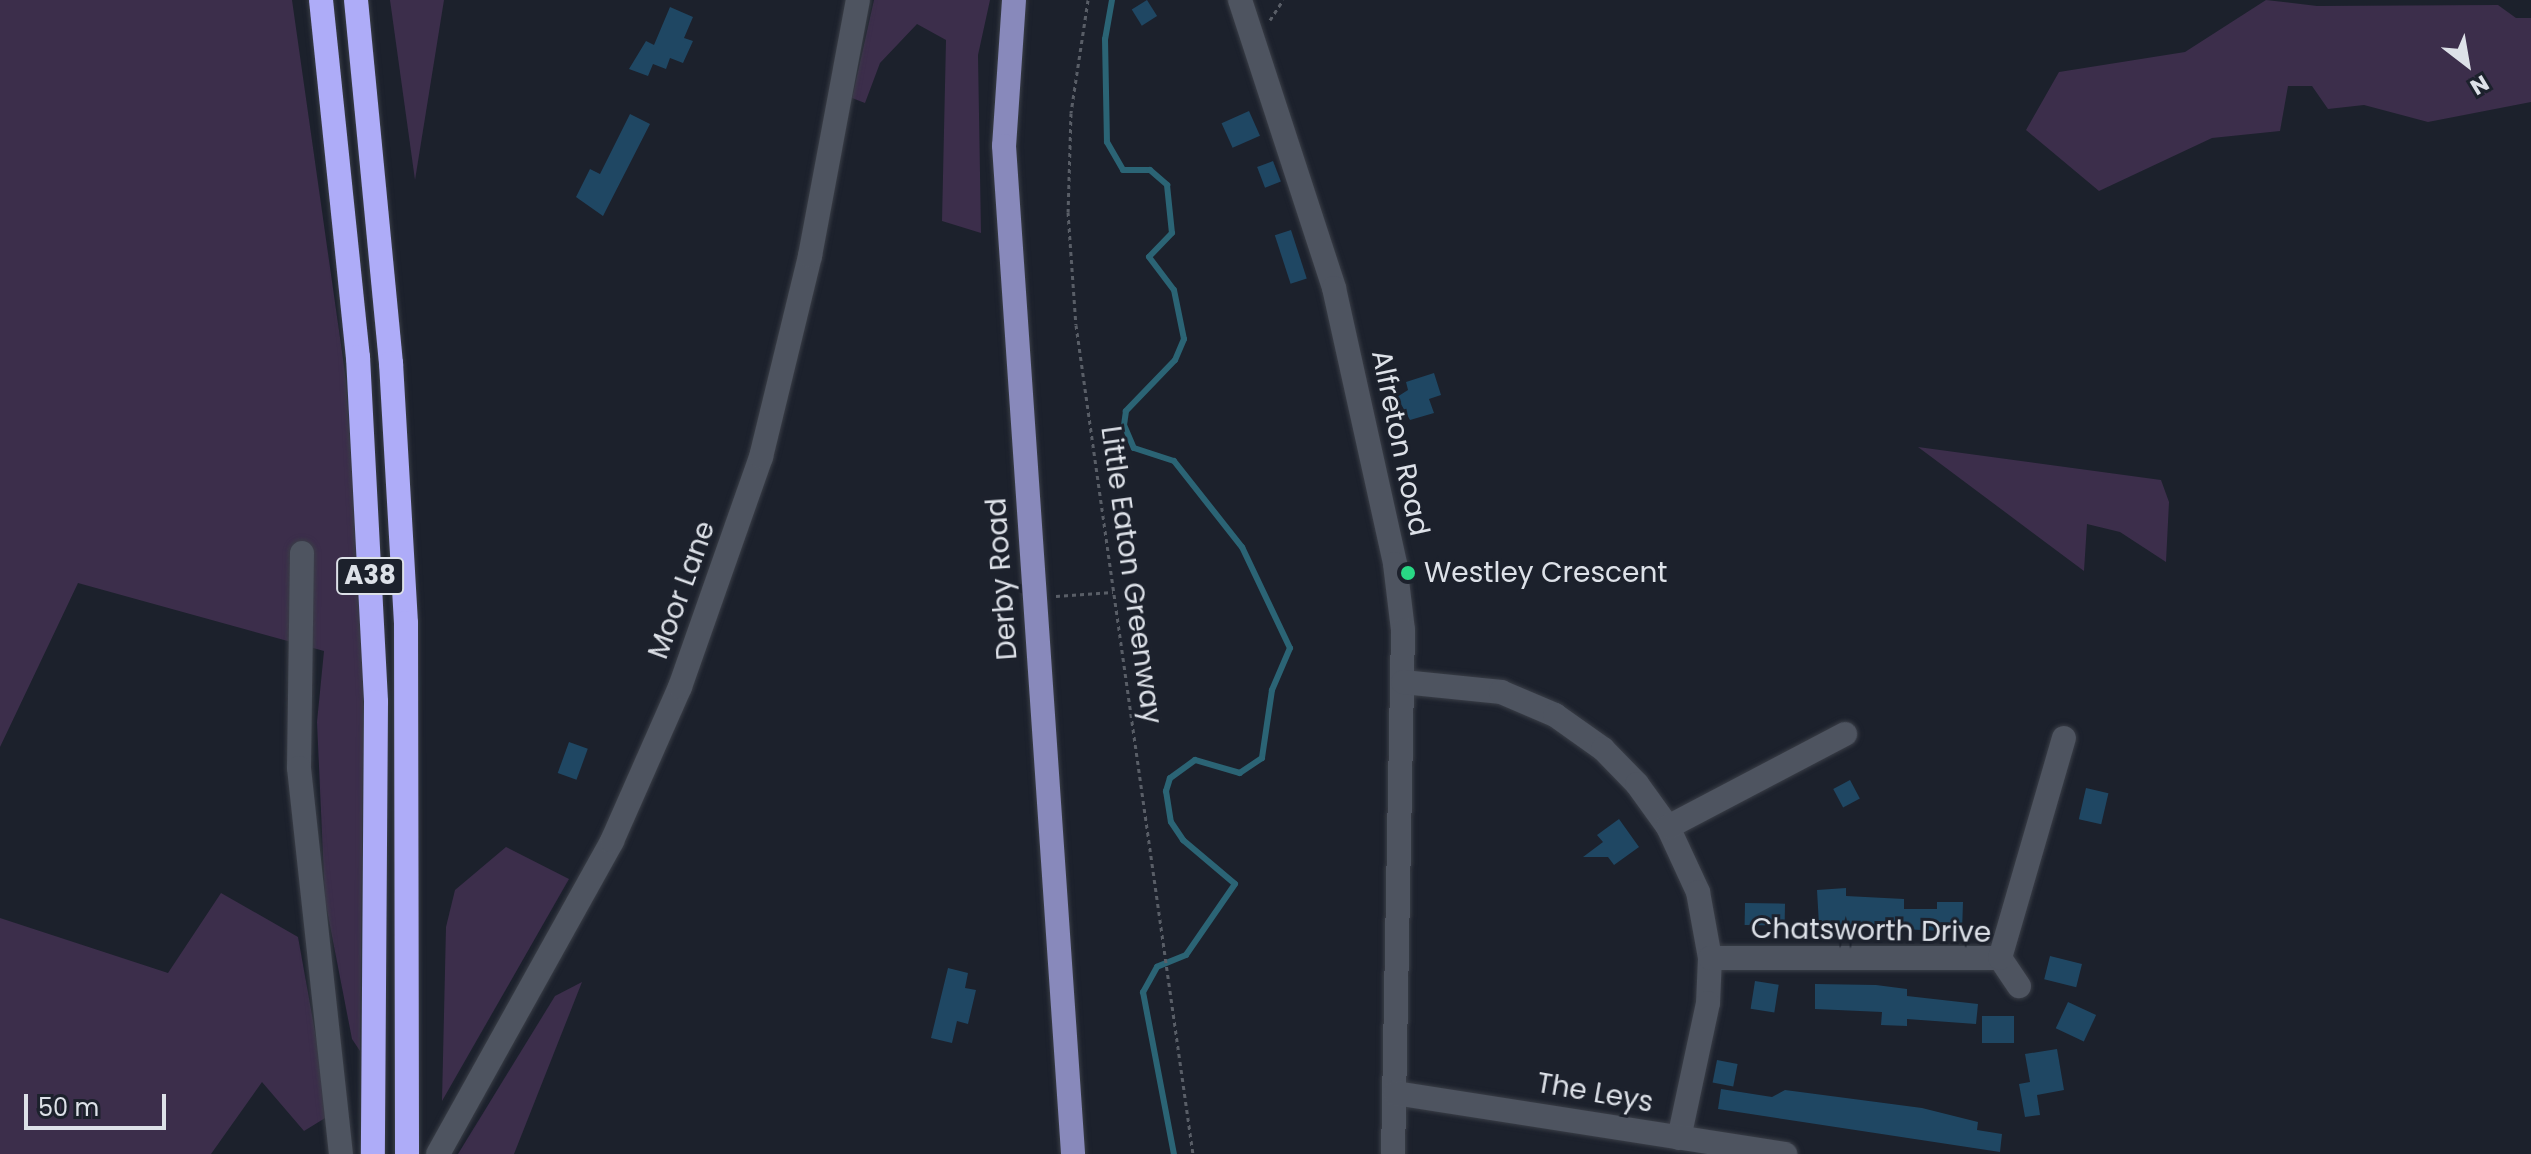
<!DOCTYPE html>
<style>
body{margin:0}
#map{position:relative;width:2531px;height:1154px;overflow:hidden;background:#1c212c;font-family:Poppins,sans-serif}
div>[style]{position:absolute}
.green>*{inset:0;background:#3c2e4b}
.stream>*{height:6px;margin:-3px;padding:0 3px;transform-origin:3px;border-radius:3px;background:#2b6475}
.building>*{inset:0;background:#1f4763;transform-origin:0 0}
.path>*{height:3px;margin-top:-1.5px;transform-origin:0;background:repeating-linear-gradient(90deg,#595e67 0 4px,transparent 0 8px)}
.roads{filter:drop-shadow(0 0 2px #3a3e47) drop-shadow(0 0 2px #3a3e47)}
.minor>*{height:24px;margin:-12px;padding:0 12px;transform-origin:12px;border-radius:12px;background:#4e5460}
.major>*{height:24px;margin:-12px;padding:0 12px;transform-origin:12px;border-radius:12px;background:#8889bb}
.highway>*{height:24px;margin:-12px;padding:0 12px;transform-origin:12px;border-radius:12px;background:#aeacf8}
.dots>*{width:22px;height:22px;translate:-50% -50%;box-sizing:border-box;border:4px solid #1c212c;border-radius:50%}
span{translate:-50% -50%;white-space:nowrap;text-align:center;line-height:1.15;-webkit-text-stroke:6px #1c212c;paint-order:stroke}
.shield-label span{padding:2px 6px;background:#1c212c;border:2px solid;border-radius:6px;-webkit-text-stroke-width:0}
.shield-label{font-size:26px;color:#dde1e8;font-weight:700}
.street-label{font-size:28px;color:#dde1e8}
.poi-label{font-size:28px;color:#dde1e8}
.left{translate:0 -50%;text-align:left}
.north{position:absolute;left:2427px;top:24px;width:80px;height:80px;-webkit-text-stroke:6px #1c212c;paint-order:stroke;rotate:149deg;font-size:22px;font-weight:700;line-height:32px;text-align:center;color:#dde1e8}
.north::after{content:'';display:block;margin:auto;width:28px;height:36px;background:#dde1e8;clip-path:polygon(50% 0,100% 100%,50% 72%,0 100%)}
.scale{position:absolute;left:24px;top:1094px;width:142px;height:36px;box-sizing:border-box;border:4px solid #dde1e8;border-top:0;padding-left:10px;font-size:24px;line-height:28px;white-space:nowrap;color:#dde1e8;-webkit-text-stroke:6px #1c212c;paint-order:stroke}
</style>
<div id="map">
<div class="green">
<div style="clip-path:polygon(0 0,292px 0,346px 380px,364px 659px,360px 1051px,352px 1039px,325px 900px,317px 722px,324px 651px,78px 583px,0 747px)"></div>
<div style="clip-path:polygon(390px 0,444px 0,415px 180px)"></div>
<div style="clip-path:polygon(874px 0,990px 0,978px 55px,981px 233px,942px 221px,946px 40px,917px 24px,880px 63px,865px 103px,852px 98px)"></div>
<div style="clip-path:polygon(2266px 0,2317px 6px,2498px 5px,2516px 18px,2531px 18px,2531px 102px,2428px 122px,2364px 105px,2328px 109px,2312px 86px,2288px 86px,2280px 131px,2212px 138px,2099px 191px,2026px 130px,2059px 72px,2185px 52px)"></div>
<div style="clip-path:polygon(1918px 447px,2161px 480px,2169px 502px,2166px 562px,2120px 532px,2087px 524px,2084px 571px)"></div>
<div style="clip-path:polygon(506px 847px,569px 879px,442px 1101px,446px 927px,455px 890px)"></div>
<div style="clip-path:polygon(221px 893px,298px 937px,330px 1115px,304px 1131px,262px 1082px,211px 1154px,0 1154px,0 918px,168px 973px)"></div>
<div style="clip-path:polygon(582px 982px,514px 1154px,458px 1154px,555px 996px)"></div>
</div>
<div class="stream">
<div style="left:1112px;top:0;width:40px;rotate:100deg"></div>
<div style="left:1105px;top:39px;width:103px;rotate:88.9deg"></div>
<div style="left:1107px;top:142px;width:32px;rotate:60deg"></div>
<div style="left:1123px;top:170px;width:27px"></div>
<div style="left:1150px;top:170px;width:23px;rotate:41deg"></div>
<div style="left:1167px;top:185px;width:48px;rotate:84.1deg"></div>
<div style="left:1172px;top:233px;width:33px;rotate:134deg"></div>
<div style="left:1149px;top:257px;width:41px;rotate:52.9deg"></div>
<div style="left:1174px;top:290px;width:50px;rotate:78.5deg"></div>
<div style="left:1184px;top:339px;width:23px;rotate:113deg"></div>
<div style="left:1175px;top:360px;width:71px;rotate:133.9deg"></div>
<div style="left:1126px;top:411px;width:14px;rotate:98deg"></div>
<div style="left:1124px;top:425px;width:25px;rotate:67deg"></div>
<div style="left:1134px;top:448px;width:42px;rotate:18deg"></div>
<div style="left:1174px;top:461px;width:110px;rotate:51.7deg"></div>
<div style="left:1242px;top:547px;width:112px;rotate:64.6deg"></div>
<div style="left:1290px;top:648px;width:46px;rotate:113.2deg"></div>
<div style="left:1272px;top:690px;width:69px;rotate:98.4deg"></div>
<div style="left:1262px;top:758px;width:27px;rotate:146deg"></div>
<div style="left:1240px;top:773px;width:47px;rotate:-163.9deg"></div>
<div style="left:1195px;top:760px;width:31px;rotate:144deg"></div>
<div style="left:1170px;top:778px;width:14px;rotate:107deg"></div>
<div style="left:1166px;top:791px;width:31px;rotate:81deg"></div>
<div style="left:1171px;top:822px;width:22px;rotate:56deg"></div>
<div style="left:1183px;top:840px;width:68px;rotate:40.2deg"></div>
<div style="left:1235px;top:884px;width:86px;rotate:124.6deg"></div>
<div style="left:1186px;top:955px;width:31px;rotate:158deg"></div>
<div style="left:1157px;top:967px;width:29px;rotate:119deg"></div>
<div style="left:1143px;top:992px;width:165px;rotate:79.2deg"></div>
</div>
<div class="building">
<div style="left:1147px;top:0;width:19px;height:18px;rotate:58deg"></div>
<div style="clip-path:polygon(670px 7px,693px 17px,684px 38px,693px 41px,683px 63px,670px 58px,666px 69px,653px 64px,648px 76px,629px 69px,646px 41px,654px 45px)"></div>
<div style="left:1249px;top:111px;width:27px;height:30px;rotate:66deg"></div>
<div style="clip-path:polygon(630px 114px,650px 124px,603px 216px,576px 197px,590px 169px,600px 174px)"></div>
<div style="left:1273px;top:161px;width:22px;height:17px;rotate:69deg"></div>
<div style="left:1291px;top:230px;width:51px;height:17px;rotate:72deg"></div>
<div style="clip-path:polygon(1434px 373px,1441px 395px,1429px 399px,1434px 413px,1410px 420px,1397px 397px,1408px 390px,1406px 382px)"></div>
<div style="left:569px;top:742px;width:20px;height:33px;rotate:20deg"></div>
<div style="left:1850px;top:780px;width:21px;height:19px;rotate:62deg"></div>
<div style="left:2086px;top:788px;width:23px;height:32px;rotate:13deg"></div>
<div style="clip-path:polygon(1619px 819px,1639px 847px,1614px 865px,1608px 857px,1583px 857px,1603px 842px,1597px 835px)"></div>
<div style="clip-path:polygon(1846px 888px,1846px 896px,1904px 899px,1904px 909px,1937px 909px,1937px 902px,1963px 902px,1962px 932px,1819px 925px,1817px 890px)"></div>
<div style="left:1745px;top:903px;width:40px;height:22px;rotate:1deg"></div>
<div style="left:2050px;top:956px;width:33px;height:24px;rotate:14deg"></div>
<div style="clip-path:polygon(948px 968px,968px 973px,965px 988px,976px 990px,968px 1024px,957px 1021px,952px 1043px,931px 1038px)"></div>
<div style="left:1755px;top:981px;width:24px;height:28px;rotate:9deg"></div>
<div style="clip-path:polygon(1815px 984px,1876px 985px,1907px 989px,1907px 996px,1978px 1004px,1976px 1024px,1907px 1019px,1907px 1026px,1881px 1025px,1882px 1012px,1815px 1009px)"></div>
<div style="left:2068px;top:1002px;width:31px;height:29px;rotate:25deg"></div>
<div style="left:2014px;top:1016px;width:27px;height:32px;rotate:90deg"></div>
<div style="clip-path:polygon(2057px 1049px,2064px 1090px,2037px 1095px,2040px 1115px,2025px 1117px,2019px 1084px,2030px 1082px,2025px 1054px)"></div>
<div style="left:1717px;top:1060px;width:21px;height:23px;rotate:11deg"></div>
<div style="clip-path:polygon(1721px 1089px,1772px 1097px,1785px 1090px,1922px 1108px,1978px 1122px,1977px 1130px,2002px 1134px,2000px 1152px,1718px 1109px)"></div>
</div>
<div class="path">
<div style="left:1088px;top:0;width:114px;rotate:98.6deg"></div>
<div style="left:1071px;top:113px;width:99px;rotate:91.7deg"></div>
<div style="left:1068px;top:212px;width:113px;rotate:86deg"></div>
<div style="left:1076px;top:325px;width:837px;rotate:81.97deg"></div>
<div style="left:1270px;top:20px;width:24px;rotate:-57deg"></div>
<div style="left:1056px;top:596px;width:57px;rotate:-4deg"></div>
</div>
<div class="roads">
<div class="minor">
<div style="left:1240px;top:0;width:303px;rotate:71.9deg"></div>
<div style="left:1334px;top:288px;width:283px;rotate:77.5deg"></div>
<div style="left:1395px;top:564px;width:66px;rotate:83.1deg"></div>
<div style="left:1403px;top:630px;width:524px;rotate:91.09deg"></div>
<div style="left:302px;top:553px;width:215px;rotate:90.8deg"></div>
<div style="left:299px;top:768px;width:388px;rotate:83.8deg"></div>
<div style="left:1403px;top:682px;width:99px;rotate:5.8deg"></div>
<div style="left:1501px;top:692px;width:59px;rotate:23.1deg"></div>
<div style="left:1555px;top:715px;width:59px;rotate:35.3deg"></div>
<div style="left:1603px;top:749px;width:49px;rotate:45.8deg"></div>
<div style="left:1637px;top:784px;width:53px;rotate:54.2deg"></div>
<div style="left:1668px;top:827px;width:72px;rotate:65.2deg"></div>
<div style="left:1698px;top:892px;width:67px;rotate:79.7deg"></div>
<div style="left:1710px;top:958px;width:45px;rotate:92.5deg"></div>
<div style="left:1708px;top:1003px;width:138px;rotate:102.1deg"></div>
<div style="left:1668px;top:827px;width:200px;rotate:-27.7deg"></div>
<div style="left:1710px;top:958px;width:290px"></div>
<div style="left:2000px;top:958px;width:34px;rotate:56deg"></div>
<div style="left:2000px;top:958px;width:229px;rotate:-73.8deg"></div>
<div style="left:1395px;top:1093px;width:395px;rotate:8.9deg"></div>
<div style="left:438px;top:1154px;width:358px;rotate:-60.9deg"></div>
<div style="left:612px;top:841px;width:168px;rotate:-66.2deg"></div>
<div style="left:680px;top:687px;width:244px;rotate:-70.6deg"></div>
<div style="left:761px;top:457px;width:207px;rotate:-76.3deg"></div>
<div style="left:810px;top:256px;width:260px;rotate:-79.4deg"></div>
</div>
<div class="major">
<div style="left:1014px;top:0;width:146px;rotate:93.9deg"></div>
<div style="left:1004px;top:146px;width:1010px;rotate:86.08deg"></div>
</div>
<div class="highway">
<div style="left:321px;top:0;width:359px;rotate:84.1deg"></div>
<div style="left:358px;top:357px;width:345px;rotate:87deg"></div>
<div style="left:376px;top:702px;width:452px;rotate:90.4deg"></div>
<div style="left:356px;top:0;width:365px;rotate:84.5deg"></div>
<div style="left:391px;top:363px;width:260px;rotate:86.7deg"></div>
<div style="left:406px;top:623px;width:531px;rotate:89.89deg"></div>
</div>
</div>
<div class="dots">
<div style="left:1408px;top:573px;background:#29d885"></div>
</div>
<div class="shield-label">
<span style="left:370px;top:576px">A38</span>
</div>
<div class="street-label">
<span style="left:1400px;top:443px;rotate:78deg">Alfreton Road</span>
<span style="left:1131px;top:575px;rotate:82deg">Little Eaton Greenway</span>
<span style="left:1002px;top:579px;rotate:-94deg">Derby Road</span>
<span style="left:682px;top:590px;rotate:-70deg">Moor Lane</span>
<span style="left:1871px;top:931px;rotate:1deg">Chatsworth Drive</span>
<span style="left:1595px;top:1093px;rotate:10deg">The Leys</span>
</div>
<div class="poi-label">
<span class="left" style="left:1424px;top:573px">Westley Crescent</span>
</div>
<div class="north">N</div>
<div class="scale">50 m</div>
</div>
